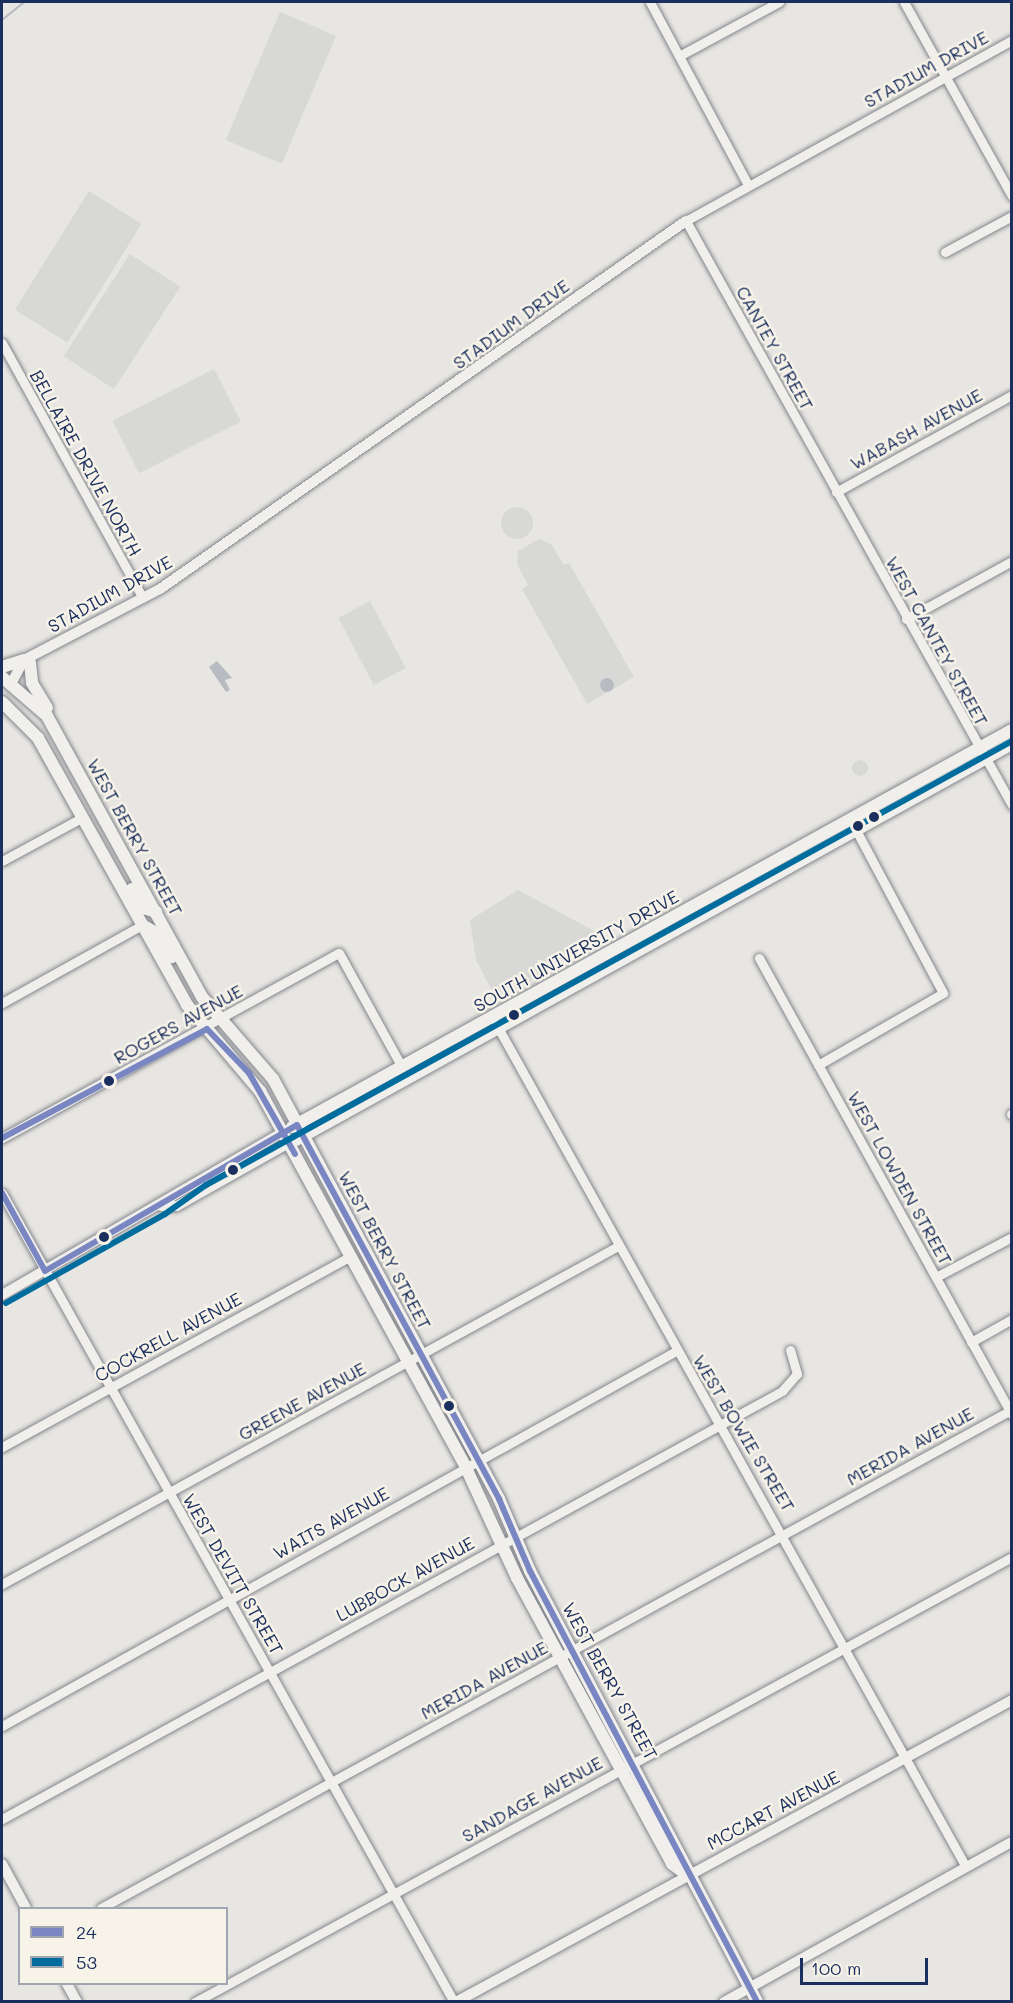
<!DOCTYPE html>
<style>
body{margin:0}
#map{position:relative;width:1013px;height:2003px;overflow:hidden;background:#e8e6e2;font-family:Mali,sans-serif}
div>[style]{position:absolute}
.green>*{inset:0;background:#d8d8d6;transform-origin:0 0}
.round{border-radius:50%}
.water>*{inset:0;background:#b8bbc2}
.stream>*{height:2px;margin:-1px;padding:0 1px;transform-origin:1px;border-radius:1px;background:#b8bbc2}
.roads{filter:drop-shadow(0 0 2px #83868d) drop-shadow(0 0 2px #83868d)}
.minor>*{height:9px;margin:-4.5px;padding:0 4.5px;transform-origin:4.5px;border-radius:4.5px;background:#f0efeb}
.tertiary>*{height:10px;margin:-5px;padding:0 5px;transform-origin:5px;border-radius:5px;background:#f0efeb}
.secondary>*{height:12px;margin:-6px;padding:0 6px;transform-origin:6px;border-radius:6px;background:#f0efeb}
.bus-1>*{height:6px;margin:-3px;padding:0 3px;transform-origin:3px;border-radius:3px;background:#7986c2}
.bus-2>*{height:6px;margin:-3px;padding:0 3px;transform-origin:3px;border-radius:3px;background:#006d9e}
.dots>*{width:16px;height:16px;translate:-50% -50%;box-sizing:border-box;border:3px solid #f7f3e8;border-radius:50%}
span{translate:-50% -50%;white-space:nowrap;text-align:center;line-height:1.15;-webkit-text-stroke:5px #f7f3e8;paint-order:stroke}
.street-label{font-size:18px;color:#1b2f5e}
.frame{position:absolute;inset:0;border:3px solid #1b2f5e;pointer-events:none}
.legend{position:absolute;left:18px;top:1907px;width:210px;height:78px;box-sizing:border-box;background:#f7f3e8;border:2px solid #9fa5b1;margin:0;padding:8px 10px;list-style:none;font-size:18px;color:#1b2f5e}
.legend li{display:flex;align-items:center;gap:12px;height:30px}
.legend b{width:30px;border:2px solid #9fa5b1}
.scale{position:absolute;left:800px;top:1958px;width:128px;height:27px;box-sizing:border-box;border:3px solid #1b2f5e;border-top:0;padding-left:8px;font-size:18px;line-height:21px;white-space:nowrap;color:#1b2f5e;-webkit-text-stroke:4px #f7f3e8;paint-order:stroke}
</style>
<div id="map">
<div class="green">
<div style="left:280px;top:12px;width:61px;height:139px;rotate:23deg"></div>
<div style="left:89px;top:191px;width:62px;height:140px;rotate:32deg"></div>
<div style="left:130px;top:254px;width:60px;height:122px;rotate:33deg"></div>
<div style="left:214px;top:369px;width:59px;height:114px;rotate:63deg"></div>
<div class="round" style="left:501px;top:507px;width:32px;height:32px"></div>
<div style="clip-path:polygon(539px 539px,551px 544px,564px 565px,569px 563px,634px 677px,587px 704px,522px 589px,528px 585px,517px 564px,518px 551px)"></div>
<div style="left:370px;top:601px;width:76px;height:36px;rotate:62deg"></div>
<div class="round" style="left:852px;top:760px;width:16px;height:16px"></div>
<div style="clip-path:polygon(518px 890px,609px 939px,506px 994px,493px 993px,476px 960px,470px 920px)"></div>
</div>
<div class="water">
<div style="clip-path:polygon(217px 661px,232px 678px,225px 680px,230px 690px,226px 692px,209px 667px)"></div>
<div class="round" style="left:600px;top:678px;width:14px;height:14px"></div>
</div>
<div class="stream">
<div style="left:2px;top:20px;width:28px;rotate:-39deg"></div>
</div>
<div class="roads">
<div class="minor">
<div style="left:650px;top:2px;width:208px;rotate:61.8deg"></div>
<div style="left:904px;top:2px;width:222px;rotate:60.9deg"></div>
<div style="left:1012px;top:40px;width:373px;rotate:151deg"></div>
<div style="left:686px;top:221px;width:669px;rotate:60.83deg"></div>
<div style="left:679px;top:56px;width:114px;rotate:-28.4deg"></div>
<div style="left:945px;top:252px;width:76px;rotate:-28.2deg"></div>
<div style="left:2px;top:343px;width:291px;rotate:61.1deg"></div>
<div style="left:836px;top:492px;width:201px;rotate:-28.9deg"></div>
<div style="left:906px;top:619px;width:121px;rotate:-28.7deg"></div>
<div style="left:2px;top:861px;width:92px;rotate:-28.5deg"></div>
<div style="left:759px;top:958px;width:522px;rotate:61.03deg"></div>
<div style="left:2px;top:1003px;width:160px;rotate:-29.1deg"></div>
<div style="left:496px;top:1024px;width:965px;rotate:60.86deg"></div>
<div style="left:818px;top:1065px;width:144px;rotate:-29.9deg"></div>
<div style="left:943px;top:993px;width:189px;rotate:-118.1deg"></div>
<div style="left:1011px;top:1114px;width:1px;rotate:45deg"></div>
<div style="left:2px;top:1138px;width:384px;rotate:-28.8deg"></div>
<div style="left:339px;top:953px;width:130px;rotate:61.1deg"></div>
<div style="left:2px;top:1193px;width:927px;rotate:60.81deg"></div>
<div style="left:936px;top:1277px;width:86px;rotate:-27.8deg"></div>
<div style="left:971px;top:1342px;width:47px;rotate:-29.3deg"></div>
<div style="left:2px;top:1447px;width:398px;rotate:-28.7deg"></div>
<div style="left:2px;top:1584px;width:703px;rotate:-28.75deg"></div>
<div style="left:2px;top:1726px;width:771px;rotate:-29.09deg"></div>
<div style="left:2px;top:1819px;width:890px;rotate:-28.75deg"></div>
<div style="left:782px;top:1391px;width:23px;rotate:-49deg"></div>
<div style="left:797px;top:1374px;width:25px;rotate:-106deg"></div>
<div style="left:101px;top:1908px;width:1035px;rotate:-28.69deg"></div>
<div style="left:195px;top:2002px;width:930px;rotate:-28.58deg"></div>
</div>
<div class="tertiary">
<div style="left:11px;top:684px;width:27px;rotate:-62deg"></div>
<div style="left:24px;top:660px;width:153px;rotate:-27.6deg"></div>
<div style="left:160px;top:589px;width:642px;rotate:-34.98deg"></div>
<div style="left:161px;top:1206px;width:16px"></div>
<div style="left:177px;top:1206px;width:129px;rotate:-29.4deg"></div>
<div style="left:2px;top:1295px;width:325px;rotate:-30.1deg"></div>
<div style="left:2px;top:1864px;width:50px;rotate:61.4deg"></div>
<div style="left:67px;top:1984px;width:21px;rotate:61deg"></div>
<div style="left:456px;top:2002px;width:633px;rotate:-28.51deg"></div>
<div style="left:724px;top:2002px;width:329px;rotate:-29.1deg"></div>
</div>
<div class="secondary">
<div style="left:30px;top:663px;width:20px;rotate:84deg"></div>
<div style="left:32px;top:683px;width:29px;rotate:59deg"></div>
<div style="left:2px;top:667px;width:23px;rotate:-18deg"></div>
<div style="left:2px;top:677px;width:60px;rotate:40.9deg"></div>
<div style="left:47px;top:716px;width:321px;rotate:61.1deg"></div>
<div style="left:202px;top:997px;width:108px;rotate:49.1deg"></div>
<div style="left:273px;top:1079px;width:477px;rotate:61.7deg"></div>
<div style="left:499px;top:1499px;width:78px;rotate:66.7deg"></div>
<div style="left:530px;top:1571px;width:487px;rotate:62.2deg"></div>
<div style="left:2px;top:702px;width:51px;rotate:45deg"></div>
<div style="left:38px;top:738px;width:306px;rotate:60.8deg"></div>
<div style="left:187px;top:1005px;width:113px;rotate:49.7deg"></div>
<div style="left:260px;top:1091px;width:430px;rotate:61.3deg"></div>
<div style="left:466px;top:1468px;width:121px;rotate:65.1deg"></div>
<div style="left:517px;top:1578px;width:325px;rotate:61.5deg"></div>
<div style="left:672px;top:1864px;width:19px;rotate:36deg"></div>
<div style="left:132px;top:889px;width:22px;rotate:60deg"></div>
<div style="left:143px;top:908px;width:14px;rotate:17deg"></div>
<div style="left:142px;top:925px;width:18px;rotate:29deg"></div>
<div style="left:158px;top:934px;width:27px;rotate:59deg"></div>
<div style="left:292px;top:1127px;width:822px;rotate:-28.87deg"></div>
<div style="left:296px;top:1140px;width:818px;rotate:-28.95deg"></div>
</div>
</div>
<div class="bus-1">
<div style="left:2px;top:1138px;width:232px;rotate:-28deg"></div>
<div style="left:207px;top:1029px;width:61px;rotate:46.3deg"></div>
<div style="left:249px;top:1073px;width:93px;rotate:60.4deg"></div>
<div style="left:2px;top:1193px;width:89px;rotate:61.1deg"></div>
<div style="left:45px;top:1271px;width:291px;rotate:-30.1deg"></div>
<div style="left:297px;top:1125px;width:425px;rotate:61.6deg"></div>
<div style="left:499px;top:1499px;width:78px;rotate:66.7deg"></div>
<div style="left:530px;top:1571px;width:487px;rotate:62.2deg"></div>
</div>
<div class="bus-2">
<div style="left:6px;top:1303px;width:182px;rotate:-29.2deg"></div>
<div style="left:165px;top:1214px;width:50px;rotate:-35.3deg"></div>
<div style="left:206px;top:1185px;width:920px;rotate:-28.85deg"></div>
</div>
<div class="dots">
<div style="left:874px;top:817px;background:#1b2f5e"></div>
<div style="left:858px;top:826px;background:#1b2f5e"></div>
<div style="left:514px;top:1015px;background:#1b2f5e"></div>
<div style="left:109px;top:1081px;background:#1b2f5e"></div>
<div style="left:233px;top:1170px;background:#1b2f5e"></div>
<div style="left:104px;top:1237px;background:#1b2f5e"></div>
<div style="left:449px;top:1406px;background:#1b2f5e"></div>
</div>
<div class="street-label">
<span style="left:926px;top:69px;rotate:-29deg">STADIUM DRIVE</span>
<span style="left:511px;top:324px;rotate:-36deg">STADIUM DRIVE</span>
<span style="left:775px;top:348px;rotate:61deg">CANTEY STREET</span>
<span style="left:916px;top:429px;rotate:-29deg">WABASH AVENUE</span>
<span style="left:86px;top:463px;rotate:61deg">BELLAIRE DRIVE NORTH</span>
<span style="left:110px;top:594px;rotate:-29deg">STADIUM DRIVE</span>
<span style="left:937px;top:641px;rotate:61deg">WEST CANTEY STREET</span>
<span style="left:135px;top:837px;rotate:61deg">WEST BERRY STREET</span>
<span style="left:576px;top:951px;rotate:-29deg">SOUTH UNIVERSITY DRIVE</span>
<span style="left:178px;top:1024px;rotate:-29deg">ROGERS AVENUE</span>
<span style="left:900px;top:1178px;rotate:61deg">WEST LOWDEN STREET</span>
<span style="left:385px;top:1250px;rotate:62deg">WEST BERRY STREET</span>
<span style="left:168px;top:1337px;rotate:-29deg">COCKRELL AVENUE</span>
<span style="left:302px;top:1401px;rotate:-29deg">GREENE AVENUE</span>
<span style="left:744px;top:1433px;rotate:59deg">WEST BOWIE STREET</span>
<span style="left:910px;top:1446px;rotate:-29deg">MERIDA AVENUE</span>
<span style="left:331px;top:1523px;rotate:-29deg">WAITS AVENUE</span>
<span style="left:233px;top:1574px;rotate:60deg">WEST DEVITT STREET</span>
<span style="left:405px;top:1579px;rotate:-29deg">LUBBOCK AVENUE</span>
<span style="left:484px;top:1680px;rotate:-29deg">MERIDA AVENUE</span>
<span style="left:610px;top:1681px;rotate:61deg">WEST BERRY STREET</span>
<span style="left:532px;top:1799px;rotate:-29deg">SANDAGE AVENUE</span>
<span style="left:773px;top:1810px;rotate:-28deg">MCCART AVENUE</span>
</div>
<div class="frame"></div>
<ul class="legend">
<li><b style="height:8px;background:#7986c2"></b>24</li>
<li><b style="height:8px;background:#006d9e"></b>53</li>
</ul>
<div class="scale">100 m</div>
</div>
